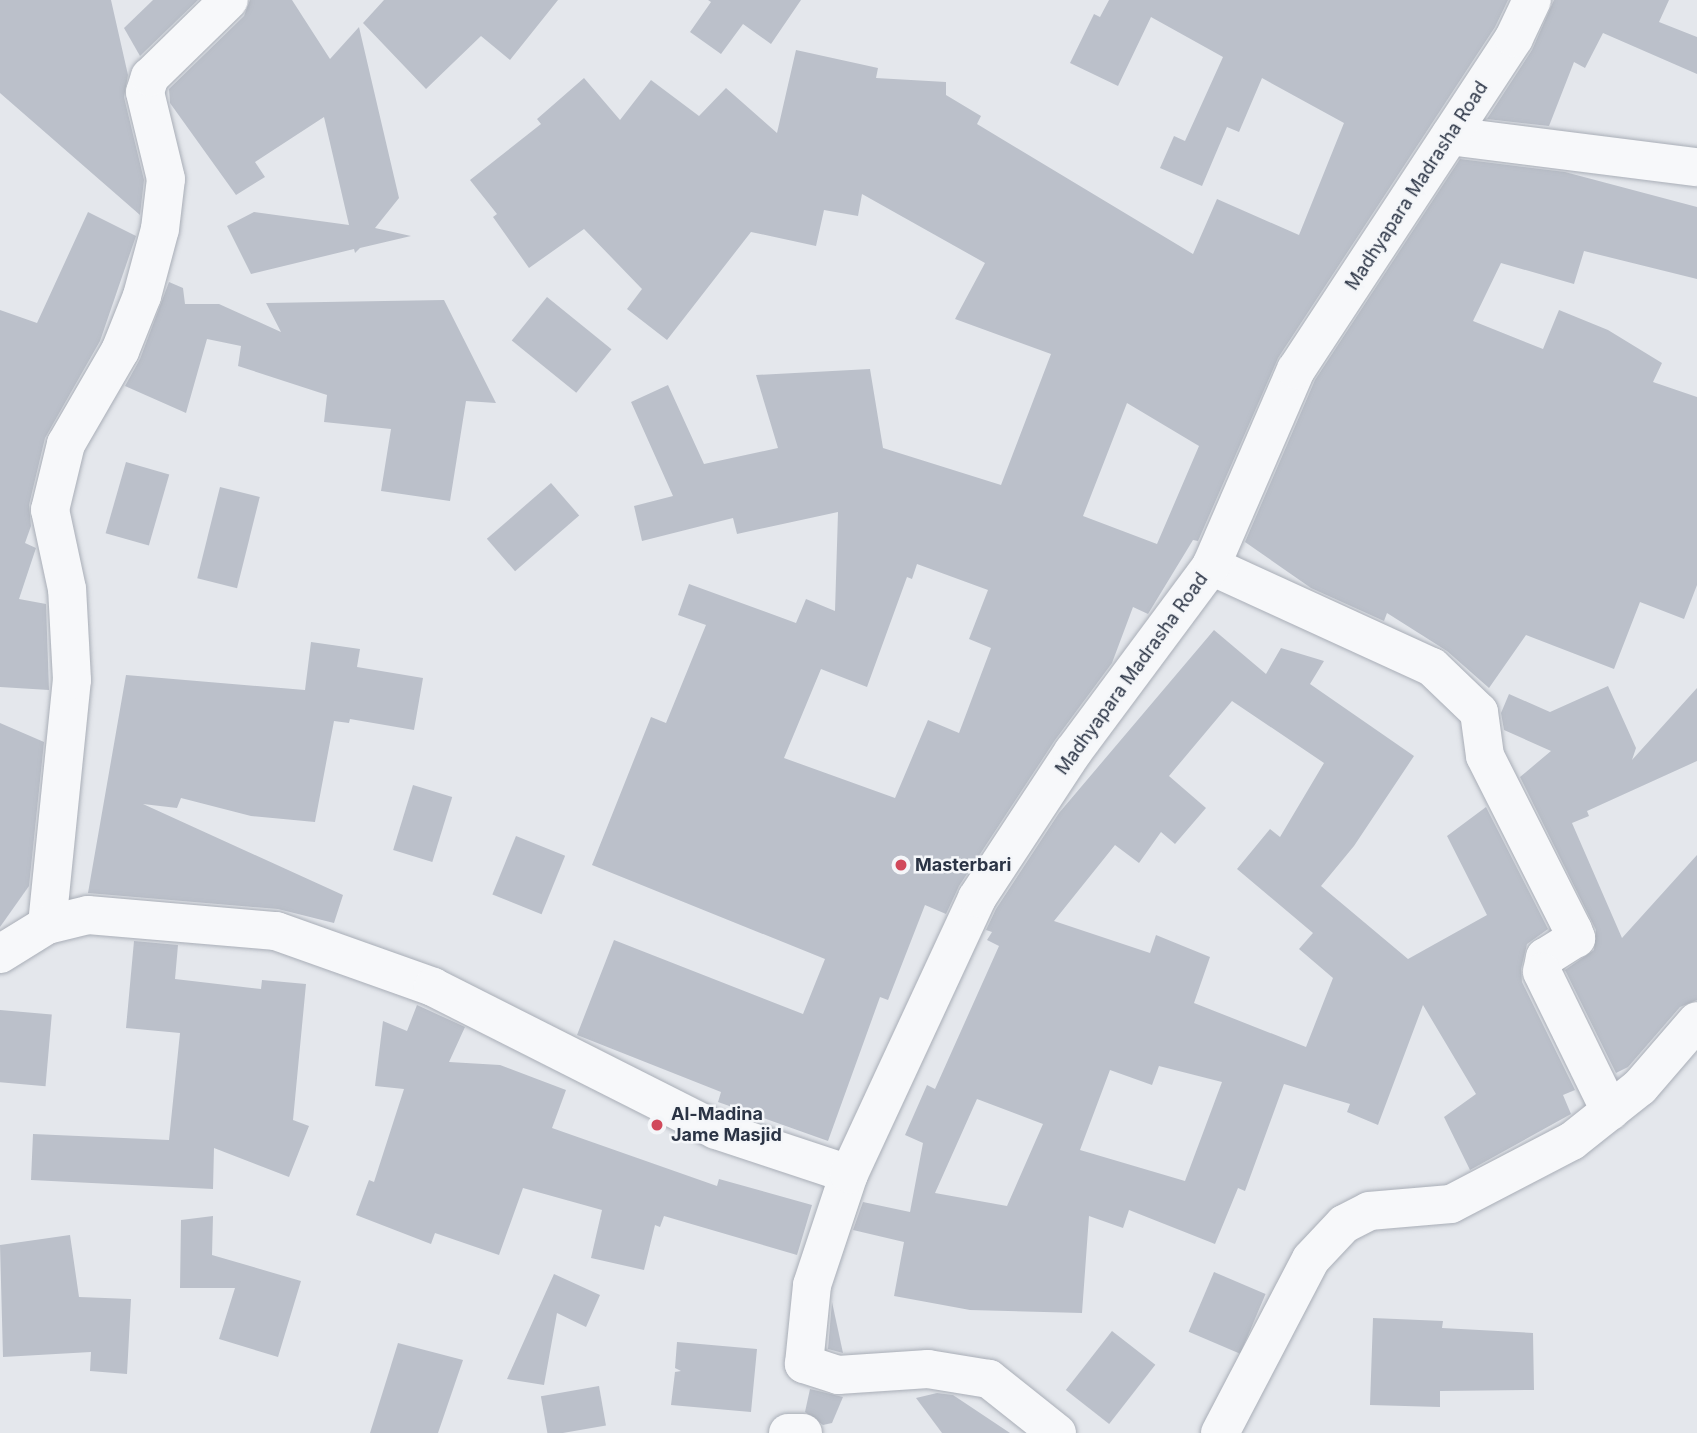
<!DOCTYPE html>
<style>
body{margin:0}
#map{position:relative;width:1697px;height:1433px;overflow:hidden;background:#e4e7ec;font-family:Inter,sans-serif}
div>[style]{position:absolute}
.building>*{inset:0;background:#bbc0ca;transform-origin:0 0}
.roads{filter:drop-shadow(0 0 2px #a9aeb7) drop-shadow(0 0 2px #a9aeb7)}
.minor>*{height:38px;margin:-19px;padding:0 19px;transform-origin:19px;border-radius:19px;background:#f7f8fa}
.dots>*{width:19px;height:19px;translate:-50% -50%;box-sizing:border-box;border:4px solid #f4f6f9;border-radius:50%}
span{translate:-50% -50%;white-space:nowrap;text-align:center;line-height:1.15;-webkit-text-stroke:5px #f4f6f9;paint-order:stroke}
.street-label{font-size:18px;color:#2b3445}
.poi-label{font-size:18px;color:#2b3445;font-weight:700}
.left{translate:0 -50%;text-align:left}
</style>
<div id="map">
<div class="building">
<div style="clip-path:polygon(0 0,111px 0,128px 75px,124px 97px,144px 180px,140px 215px,0 93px)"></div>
<div style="clip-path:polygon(153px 0,198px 0,140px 56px,124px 28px)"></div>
<div style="clip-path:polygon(250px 0,292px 0,330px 59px,359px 27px,399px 198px,375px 228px,411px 236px,360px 248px,355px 253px,354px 249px,251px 274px,227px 226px,254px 212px,349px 225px,324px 117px,255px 162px,265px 177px,236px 195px,170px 103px,169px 89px,244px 16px)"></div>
<div style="clip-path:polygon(384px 0,558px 0,510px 60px,481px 36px,426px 89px,363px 23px)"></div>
<div style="clip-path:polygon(708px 0,801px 0,771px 44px,743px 24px,721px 54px,690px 32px,711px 2px)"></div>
<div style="clip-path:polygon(evenodd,1109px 0,1508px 0,1495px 27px,1278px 358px,1198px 541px,1193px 540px,1148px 614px,1133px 607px,1112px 663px,1055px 740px,959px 886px,946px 914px,925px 905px,888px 1000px,880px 997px,828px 1141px,718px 1102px,721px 1092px,577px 1035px,614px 940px,803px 1014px,825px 959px,592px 865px,651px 717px,666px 723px,706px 625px,678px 615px,689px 584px,796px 623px,806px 599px,835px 611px,838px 512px,737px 534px,733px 518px,642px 541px,634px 506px,673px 496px,631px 402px,668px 385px,704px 464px,778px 448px,756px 375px,870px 369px,883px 448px,1001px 485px,1051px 354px,955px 319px,985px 263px,862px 194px,858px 216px,824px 210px,816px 246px,751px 232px,667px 340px,627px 309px,642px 289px,584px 229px,529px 268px,493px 217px,497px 214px,470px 180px,541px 124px,537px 119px,584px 78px,620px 120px,651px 80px,699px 116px,726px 88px,777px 133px,796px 50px,878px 68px,876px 78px,946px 82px,946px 95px,981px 116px,977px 124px,1193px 254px,1217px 199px,1299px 235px,1344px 123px,1262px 78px,1239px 132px,1227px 127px,1202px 186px,1160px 168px,1174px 136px,1185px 141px,1223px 57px,1151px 17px,1118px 86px,1070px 63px,1094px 14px,1100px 17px,1109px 0,1127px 403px,1199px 446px,1157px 544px,1083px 516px,1127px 403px,1109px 0,917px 564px,988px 590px,969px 639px,991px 648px,959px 733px,928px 720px,895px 798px,784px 758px,821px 669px,867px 687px,907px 577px,912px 579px,917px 564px)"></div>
<div style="clip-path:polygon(1554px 0,1669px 0,1659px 22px,1697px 37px,1697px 74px,1603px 33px,1585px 68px,1574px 62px,1549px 126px,1487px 119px,1532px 50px)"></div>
<div style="clip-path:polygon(1460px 159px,1565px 172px,1697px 207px,1697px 279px,1584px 251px,1574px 284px,1501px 263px,1473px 321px,1543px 349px,1559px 310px,1608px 330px,1662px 363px,1653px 382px,1697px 397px,1697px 585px,1684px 619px,1640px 602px,1614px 669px,1526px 635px,1489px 688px,1447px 651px,1387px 613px,1384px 621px,1311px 588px,1245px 542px,1315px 380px)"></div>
<div style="clip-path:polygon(88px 212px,136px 236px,100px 341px,45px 438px,29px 505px,31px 526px,25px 543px,36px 548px,19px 599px,46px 604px,49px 690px,0 687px,0 310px,37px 323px)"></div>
<div style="clip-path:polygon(169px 282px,183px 288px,185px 304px,219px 304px,281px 332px,266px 303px,444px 300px,496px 403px,466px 401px,450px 501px,381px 491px,391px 429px,324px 422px,327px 395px,238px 366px,241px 346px,207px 339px,186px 413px,125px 386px,140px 359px)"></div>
<div style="left:547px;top:297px;width:83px;height:56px;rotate:39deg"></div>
<div style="left:126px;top:462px;width:45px;height:74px;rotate:16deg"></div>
<div style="left:551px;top:483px;width:43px;height:85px;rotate:49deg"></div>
<div style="left:220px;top:487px;width:41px;height:94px;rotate:14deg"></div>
<div style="clip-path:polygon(evenodd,1214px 630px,1266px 674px,1281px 648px,1324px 661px,1310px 684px,1414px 756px,1354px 846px,1321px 886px,1408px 959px,1487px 915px,1447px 836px,1486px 807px,1548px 929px,1527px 944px,1521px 969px,1522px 982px,1575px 1090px,1563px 1095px,1571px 1114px,1470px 1170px,1444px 1117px,1476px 1094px,1423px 1005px,1378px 1125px,1347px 1112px,1350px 1104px,1284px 1084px,1245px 1191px,1238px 1188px,1215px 1244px,1129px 1210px,1123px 1228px,1089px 1216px,1082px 1313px,970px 1310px,894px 1296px,904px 1242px,853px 1230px,863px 1202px,910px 1212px,923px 1143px,905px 1135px,927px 1085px,935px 1089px,999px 946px,987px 940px,992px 932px,986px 930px,996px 909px,1059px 813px,1214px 630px,1232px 701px,1324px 763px,1280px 837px,1270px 829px,1237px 869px,1313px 933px,1299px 949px,1333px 978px,1306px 1047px,1194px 1003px,1210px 957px,1156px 935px,1150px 953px,1054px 921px,1115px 845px,1139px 863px,1161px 832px,1175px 844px,1206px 808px,1169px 776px,1232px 701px,1214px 630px,1159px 1066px,1222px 1082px,1185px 1181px,1080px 1150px,1110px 1070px,1152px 1085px,1159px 1066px,1214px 630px,977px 1099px,1043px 1124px,1007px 1206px,935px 1193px,977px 1099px)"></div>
<div style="clip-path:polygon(311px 642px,360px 649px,357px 667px,423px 678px,414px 730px,350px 719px,349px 723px,334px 721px,315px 822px,251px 816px,181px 798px,177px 808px,143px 804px,343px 895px,334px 923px,278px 909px,88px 893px,126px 675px,305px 690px)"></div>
<div style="clip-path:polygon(1608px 686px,1636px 748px,1632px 760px,1697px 688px,1697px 761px,1587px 811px,1589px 816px,1572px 823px,1622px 938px,1697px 855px,1697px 1000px,1680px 1007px,1628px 1067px,1616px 1073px,1565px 970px,1594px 950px,1596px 930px,1520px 777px,1551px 751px,1504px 730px,1501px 713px,1509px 694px,1550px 712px)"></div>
<div style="clip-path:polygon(0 723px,44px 742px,29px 886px,0 927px)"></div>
<div style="left:413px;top:785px;width:41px;height:68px;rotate:17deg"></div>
<div style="left:516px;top:836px;width:53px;height:63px;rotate:22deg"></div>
<div style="clip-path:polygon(134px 941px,178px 945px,175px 979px,261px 989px,262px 980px,306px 984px,293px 1120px,309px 1126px,289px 1177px,214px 1148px,213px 1189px,31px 1180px,33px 1134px,169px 1140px,180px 1033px,126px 1028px)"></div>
<div style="clip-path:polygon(417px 1005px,465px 1027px,449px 1062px,500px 1065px,566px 1090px,552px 1128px,717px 1186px,719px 1179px,812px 1205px,797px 1255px,664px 1216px,660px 1227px,655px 1225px,644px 1270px,591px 1258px,602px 1210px,523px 1188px,499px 1255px,435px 1233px,431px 1244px,356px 1215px,369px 1180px,374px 1182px,404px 1089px,375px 1086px,383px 1021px,407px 1031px)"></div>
<div style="left:0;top:1010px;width:52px;height:72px;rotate:5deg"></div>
<div style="clip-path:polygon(213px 1216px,212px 1255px,301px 1281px,278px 1357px,219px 1339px,235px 1288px,180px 1288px,181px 1220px)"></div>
<div style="clip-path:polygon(70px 1235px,79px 1297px,131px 1299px,127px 1374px,90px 1371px,91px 1352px,3px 1357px,0 1245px)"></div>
<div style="left:1214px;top:1272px;width:56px;height:65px;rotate:23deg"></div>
<div style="clip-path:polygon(554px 1274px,600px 1295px,586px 1327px,557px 1313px,544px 1385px,507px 1379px)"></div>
<div style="clip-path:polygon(832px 1302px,843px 1353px,828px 1349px)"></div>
<div style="clip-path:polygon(1373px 1318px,1443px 1321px,1442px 1328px,1533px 1333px,1534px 1390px,1440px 1391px,1440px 1407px,1370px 1405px)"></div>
<div style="left:1112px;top:1331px;width:55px;height:75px;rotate:38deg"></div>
<div style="clip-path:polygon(677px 1342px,757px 1349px,751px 1412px,671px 1405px,675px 1372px,681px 1371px,675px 1368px)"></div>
<div style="clip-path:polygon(398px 1343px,463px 1360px,438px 1433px,370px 1433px)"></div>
<div style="left:599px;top:1386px;width:40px;height:59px;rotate:80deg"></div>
<div style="clip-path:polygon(810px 1389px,843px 1397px,832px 1423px,823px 1425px,805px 1412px)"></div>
<div style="clip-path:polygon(937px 1393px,953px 1395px,1010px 1433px,942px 1433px,916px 1398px)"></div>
</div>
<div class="roads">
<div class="minor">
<div style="left:1450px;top:136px;width:249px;rotate:7.2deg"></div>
<div style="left:1211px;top:566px;width:243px;rotate:24.6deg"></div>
<div style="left:1432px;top:667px;width:65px;rotate:43.8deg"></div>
<div style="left:1479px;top:712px;width:44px;rotate:82.2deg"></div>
<div style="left:1485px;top:756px;width:195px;rotate:63.2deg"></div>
<div style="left:1573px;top:930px;width:9px;rotate:69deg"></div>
<div style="left:1576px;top:938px;width:36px;rotate:148deg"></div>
<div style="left:1545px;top:957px;width:15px;rotate:101deg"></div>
<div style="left:1542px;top:972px;width:155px;rotate:63.9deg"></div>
<div style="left:47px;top:925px;width:246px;rotate:-84.2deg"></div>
<div style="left:72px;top:680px;width:91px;rotate:-93.1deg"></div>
<div style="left:67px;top:589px;width:81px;rotate:-102.1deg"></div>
<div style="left:50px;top:510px;width:68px;rotate:-76.4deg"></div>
<div style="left:66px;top:444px;width:108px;rotate:-59.9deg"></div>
<div style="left:120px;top:351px;width:59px;rotate:-68.2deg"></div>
<div style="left:142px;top:296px;width:69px;rotate:-75deg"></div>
<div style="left:160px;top:229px;width:50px;rotate:-83.2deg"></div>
<div style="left:166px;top:179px;width:89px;rotate:-103.6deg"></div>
<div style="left:145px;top:92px;width:16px;rotate:-72deg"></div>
<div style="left:150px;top:77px;width:110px;rotate:-44.3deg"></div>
<div style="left:0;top:954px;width:55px;rotate:-31.7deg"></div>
<div style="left:47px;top:925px;width:42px;rotate:-13.7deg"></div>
<div style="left:88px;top:915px;width:189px;rotate:4.9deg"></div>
<div style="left:276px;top:931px;width:167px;rotate:19.6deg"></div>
<div style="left:433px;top:987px;width:317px;rotate:26.8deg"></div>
<div style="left:716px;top:1130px;width:140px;rotate:18.3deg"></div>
<div style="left:788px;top:1433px;width:15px"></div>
<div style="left:1057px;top:1433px;width:87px;rotate:-141.5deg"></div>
<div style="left:989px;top:1379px;width:62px;rotate:-170.7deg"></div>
<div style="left:928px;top:1369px;width:90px;rotate:176.2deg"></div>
<div style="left:838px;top:1375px;width:36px;rotate:-162deg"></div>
<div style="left:804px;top:1364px;width:79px;rotate:-84.2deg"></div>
<div style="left:812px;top:1285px;width:117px;rotate:-71.6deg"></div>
<div style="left:849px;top:1174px;width:304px;rotate:-65.1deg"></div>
<div style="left:977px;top:898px;width:175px;rotate:-56.7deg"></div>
<div style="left:1073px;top:752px;width:232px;rotate:-53.4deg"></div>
<div style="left:1211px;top:566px;width:214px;rotate:-66.6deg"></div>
<div style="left:1296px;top:370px;width:397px;rotate:-56.7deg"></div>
<div style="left:1514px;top:38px;width:42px;rotate:-64.7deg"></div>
<div style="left:1220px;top:1433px;width:196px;rotate:-62.4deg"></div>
<div style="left:1311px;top:1259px;width:48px;rotate:-46.7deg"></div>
<div style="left:1344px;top:1224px;width:28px;rotate:-27deg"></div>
<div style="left:1369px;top:1211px;width:82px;rotate:-4.9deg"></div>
<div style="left:1451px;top:1204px;width:136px;rotate:-27.5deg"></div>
<div style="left:1572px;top:1141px;width:87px;rotate:-38.5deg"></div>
<div style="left:1640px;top:1087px;width:87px;rotate:-49.2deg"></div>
</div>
</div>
<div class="dots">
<div style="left:901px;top:865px;background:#d1495b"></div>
<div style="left:657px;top:1125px;background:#d1495b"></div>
</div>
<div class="street-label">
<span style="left:1417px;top:186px;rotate:-57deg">Madhyapara Madrasha Road</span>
<span style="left:1132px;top:674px;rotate:-54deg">Madhyapara Madrasha Road</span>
</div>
<div class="poi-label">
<span class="left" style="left:915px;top:865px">Masterbari</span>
<span class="left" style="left:671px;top:1125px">Al-Madina<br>Jame Masjid</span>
</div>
</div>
